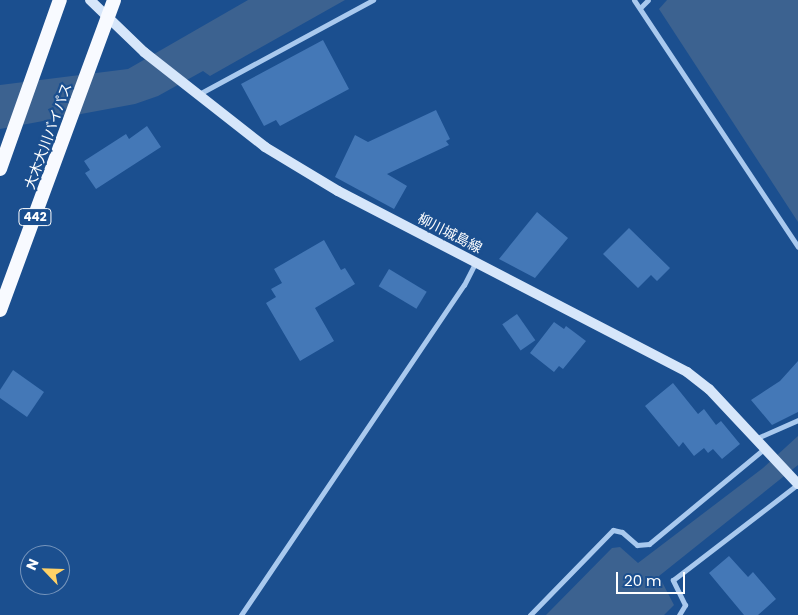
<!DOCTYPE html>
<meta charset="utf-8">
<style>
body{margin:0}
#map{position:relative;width:798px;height:615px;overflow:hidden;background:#1b4f8f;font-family:Poppins,"Noto Sans JP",sans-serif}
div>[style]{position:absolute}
.water>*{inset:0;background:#3c6290}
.building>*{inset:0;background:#4478b7;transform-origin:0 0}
.minor>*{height:5px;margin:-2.5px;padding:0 2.5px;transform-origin:2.5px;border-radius:2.5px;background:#a9c9ee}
.secondary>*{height:10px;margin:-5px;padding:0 5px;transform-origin:5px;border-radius:5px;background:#d6e6fa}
.trunk>*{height:14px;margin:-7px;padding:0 7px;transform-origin:7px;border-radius:7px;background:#f8faff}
span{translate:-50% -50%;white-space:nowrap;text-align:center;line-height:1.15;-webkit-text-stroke:4.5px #1b4f8f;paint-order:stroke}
.shield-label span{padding:1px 4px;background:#1b4f8f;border:1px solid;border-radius:4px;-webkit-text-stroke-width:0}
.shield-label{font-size:12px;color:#fff;font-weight:700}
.street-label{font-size:14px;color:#fff}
.north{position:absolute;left:20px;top:545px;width:50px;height:50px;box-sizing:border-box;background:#1b4f8f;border:1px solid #7695bc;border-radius:50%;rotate:294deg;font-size:14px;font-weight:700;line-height:20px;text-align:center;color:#fff}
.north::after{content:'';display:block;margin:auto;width:18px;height:22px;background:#ffd166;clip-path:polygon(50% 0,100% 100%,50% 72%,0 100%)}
.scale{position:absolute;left:616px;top:572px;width:69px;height:22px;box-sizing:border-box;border:2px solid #fff;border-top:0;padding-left:6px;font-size:15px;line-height:18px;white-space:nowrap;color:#fff;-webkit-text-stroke:4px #1b4f8f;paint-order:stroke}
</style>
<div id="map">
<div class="water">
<div style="clip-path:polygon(248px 0,345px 0,210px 76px,203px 71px,158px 96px,135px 104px,0 129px,0 85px,128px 69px)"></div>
<div style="clip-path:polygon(667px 0,798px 0,798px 222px,659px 9px)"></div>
<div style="clip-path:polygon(798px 436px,798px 465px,659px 576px,674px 605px,664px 615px,546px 615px,612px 548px,620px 547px,638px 563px,763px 468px)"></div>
</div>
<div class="building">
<div style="clip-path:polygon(323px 40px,349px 89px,280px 126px,276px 120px,264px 126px,241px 84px)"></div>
<div style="clip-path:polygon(436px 110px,450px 139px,446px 141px,449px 145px,387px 174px,407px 186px,394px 209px,335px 177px,355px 135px,368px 142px)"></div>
<div style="clip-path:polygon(147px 126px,161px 147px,96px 189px,85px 173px,90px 170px,84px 161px,126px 134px,129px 139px)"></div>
<div style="clip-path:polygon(537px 212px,568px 238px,535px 278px,499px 259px)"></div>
<div style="clip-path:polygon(629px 228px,670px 268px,657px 281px,651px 275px,638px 288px,603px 254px)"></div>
<div style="clip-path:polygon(324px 240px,341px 270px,345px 268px,355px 284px,315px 308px,334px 341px,300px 361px,266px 303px,276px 297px,271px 289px,282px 283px,274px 269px)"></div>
<div style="left:389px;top:269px;width:44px;height:20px;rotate:31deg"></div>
<div style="left:517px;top:314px;width:32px;height:18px;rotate:55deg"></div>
<div style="clip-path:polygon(554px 322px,564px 329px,566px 326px,586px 341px,563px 369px,559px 366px,554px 372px,530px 353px)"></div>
<div style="clip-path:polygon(798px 361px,798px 412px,772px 425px,751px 400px,780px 381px)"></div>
<div style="clip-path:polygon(13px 370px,44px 392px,27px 417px,0 398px,0 390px)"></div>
<div style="clip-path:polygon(673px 383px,698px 414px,704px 409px,716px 425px,721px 421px,740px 444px,722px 459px,713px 449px,708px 453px,704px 448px,694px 456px,683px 442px,679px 447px,645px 406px)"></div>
<div style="clip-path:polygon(729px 556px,748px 577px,753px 572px,776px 599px,758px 615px,744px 615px,709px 573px)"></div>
</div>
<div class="minor">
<div style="left:634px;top:0;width:296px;rotate:56.4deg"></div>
<div style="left:640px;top:8px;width:11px;rotate:-45deg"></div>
<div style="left:199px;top:94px;width:198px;rotate:-28.4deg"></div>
<div style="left:755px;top:439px;width:47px;rotate:-23.8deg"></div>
<div style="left:241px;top:615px;width:398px;rotate:-56deg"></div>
<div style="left:464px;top:285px;width:27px;rotate:-63deg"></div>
<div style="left:530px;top:615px;width:119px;rotate:-45.7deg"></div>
<div style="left:613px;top:530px;width:9px;rotate:13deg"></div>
<div style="left:622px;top:532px;width:20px;rotate:41deg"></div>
<div style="left:637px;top:545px;width:12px;rotate:-5deg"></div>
<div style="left:649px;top:544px;width:149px;rotate:-39.6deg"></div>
<div style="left:679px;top:615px;width:12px;rotate:-59deg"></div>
<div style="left:685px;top:605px;width:28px;rotate:-116deg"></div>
<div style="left:673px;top:580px;width:158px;rotate:-37.5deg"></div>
</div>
<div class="secondary">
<div style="left:90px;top:0;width:75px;rotate:43.9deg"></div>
<div style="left:144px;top:52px;width:154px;rotate:38.1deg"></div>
<div style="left:265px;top:147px;width:85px;rotate:31.1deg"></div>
<div style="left:338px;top:191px;width:393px;rotate:27.4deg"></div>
<div style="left:687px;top:372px;width:28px;rotate:38deg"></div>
<div style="left:709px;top:389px;width:130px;rotate:46.9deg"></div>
</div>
<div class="trunk">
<div style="left:0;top:169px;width:179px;rotate:-70.5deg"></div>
<div style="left:0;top:310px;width:330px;rotate:-69.8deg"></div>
</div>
<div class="shield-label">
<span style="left:35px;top:217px">442</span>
</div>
<div class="street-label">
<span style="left:48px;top:136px;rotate:-70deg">大木大川バイパス</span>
<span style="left:450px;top:233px;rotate:27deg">柳川城島線</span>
</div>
<div class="north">N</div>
<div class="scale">20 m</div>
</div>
